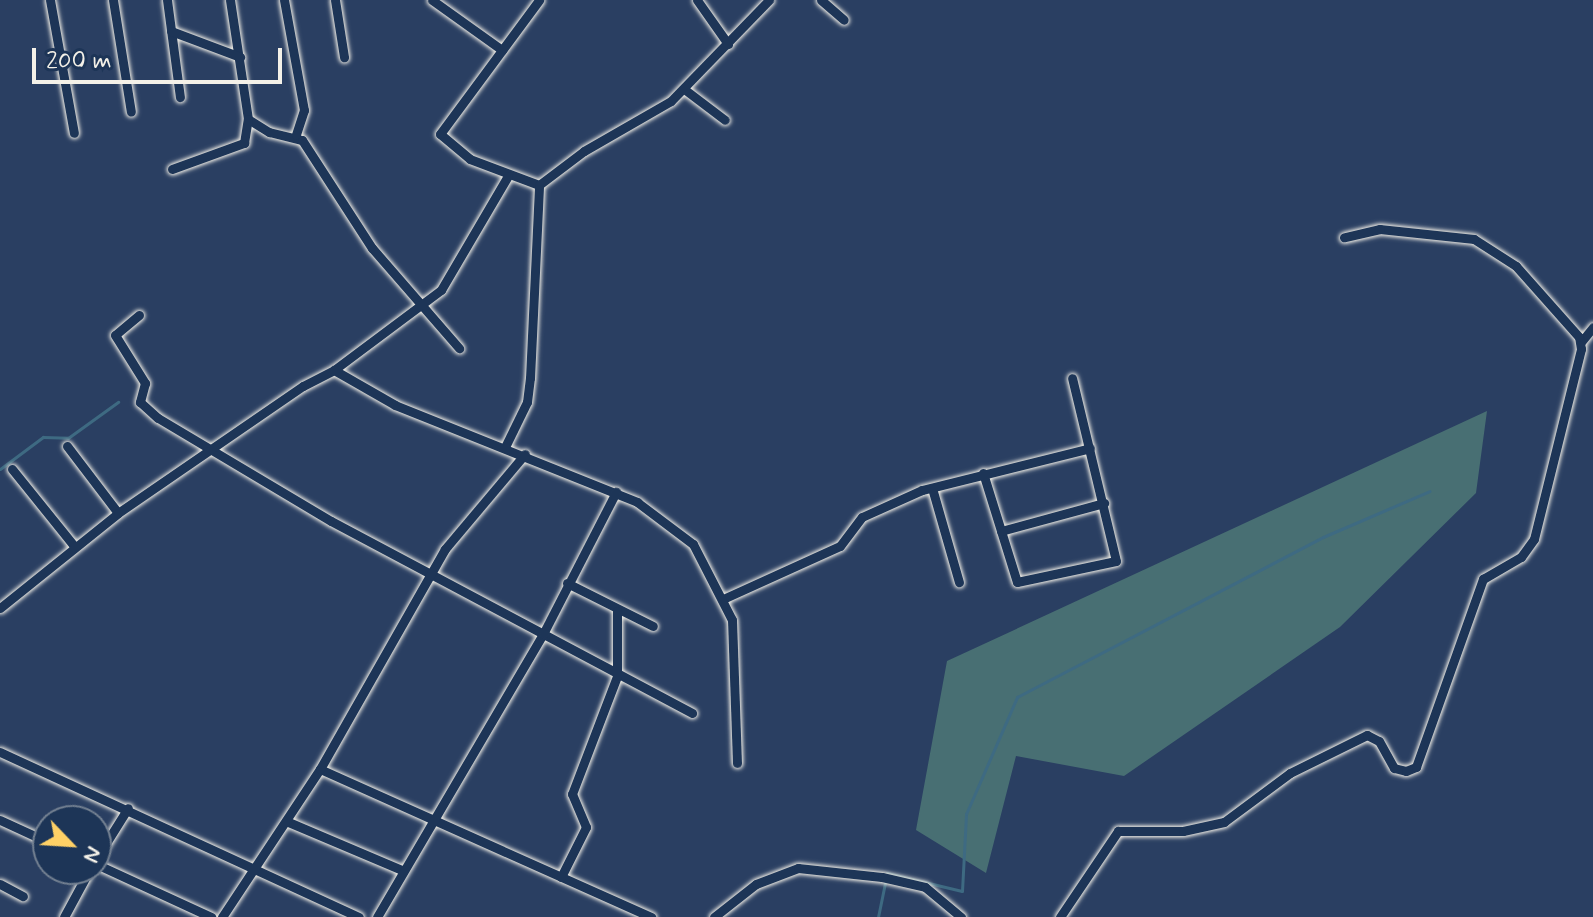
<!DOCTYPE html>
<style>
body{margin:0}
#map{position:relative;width:1593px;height:917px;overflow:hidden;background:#2a3f62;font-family:Mynerve,sans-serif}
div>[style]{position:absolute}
.green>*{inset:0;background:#486f73}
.stream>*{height:3px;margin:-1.5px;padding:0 1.5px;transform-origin:1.5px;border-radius:1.5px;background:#3e6a82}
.roads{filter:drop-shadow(0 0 2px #f4f1e8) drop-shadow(0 0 2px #f4f1e8)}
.minor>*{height:9px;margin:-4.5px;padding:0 4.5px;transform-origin:4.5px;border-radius:4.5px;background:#1d3557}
span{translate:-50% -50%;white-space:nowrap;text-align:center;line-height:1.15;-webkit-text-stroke:8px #1d3557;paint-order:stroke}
.north{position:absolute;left:32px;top:805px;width:80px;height:80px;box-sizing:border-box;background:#1d3557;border:2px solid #738091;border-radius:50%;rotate:115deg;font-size:22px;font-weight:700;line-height:32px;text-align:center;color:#f4f1e8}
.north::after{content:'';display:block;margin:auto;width:28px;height:36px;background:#ffd166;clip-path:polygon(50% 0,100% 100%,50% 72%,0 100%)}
.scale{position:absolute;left:32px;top:48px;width:250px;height:36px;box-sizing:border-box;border:4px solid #f4f1e8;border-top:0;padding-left:10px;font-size:24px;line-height:28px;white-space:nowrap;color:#f4f1e8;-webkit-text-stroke:6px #1d3557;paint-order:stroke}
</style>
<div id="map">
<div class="green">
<div style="clip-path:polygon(1487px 411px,1476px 493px,1340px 627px,1124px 776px,1016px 756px,986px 873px,916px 830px,947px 661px)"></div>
</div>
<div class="stream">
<div style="left:0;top:469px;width:54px;rotate:-36.7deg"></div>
<div style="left:43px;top:437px;width:25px;rotate:2deg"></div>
<div style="left:68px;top:438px;width:62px;rotate:-35.8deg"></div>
<div style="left:878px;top:917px;width:45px;rotate:-78.4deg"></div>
<div style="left:887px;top:873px;width:77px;rotate:13.5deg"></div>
<div style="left:962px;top:891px;width:77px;rotate:-87deg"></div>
<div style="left:966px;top:814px;width:128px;rotate:-66.4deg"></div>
<div style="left:1017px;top:697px;width:345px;rotate:-27.6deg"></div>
<div style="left:1323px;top:537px;width:116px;rotate:-23.3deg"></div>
</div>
<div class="roads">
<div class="minor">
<div style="left:50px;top:0;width:135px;rotate:79.8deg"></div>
<div style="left:113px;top:0;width:113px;rotate:80.9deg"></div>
<div style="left:167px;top:0;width:98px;rotate:82.4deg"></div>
<div style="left:230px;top:0;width:120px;rotate:81.4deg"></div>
<div style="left:248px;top:119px;width:25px;rotate:32deg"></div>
<div style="left:269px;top:132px;width:34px;rotate:14deg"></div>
<div style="left:302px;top:140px;width:129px;rotate:57.1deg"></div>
<div style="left:372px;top:248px;width:133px;rotate:49deg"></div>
<div style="left:284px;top:0;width:112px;rotate:79.7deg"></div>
<div style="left:304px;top:110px;width:26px;rotate:108deg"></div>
<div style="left:335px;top:0;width:58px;rotate:81deg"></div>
<div style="left:432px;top:0;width:86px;rotate:35.5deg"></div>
<div style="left:697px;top:0;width:54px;rotate:54.8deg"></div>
<div style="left:821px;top:0;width:30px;rotate:41deg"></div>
<div style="left:171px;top:31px;width:74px;rotate:20.6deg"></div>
<div style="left:684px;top:89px;width:51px;rotate:37.1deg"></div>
<div style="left:172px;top:169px;width:77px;rotate:-19.9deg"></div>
<div style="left:244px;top:143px;width:24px;rotate:-81deg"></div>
<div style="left:539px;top:185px;width:74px;rotate:-159.4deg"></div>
<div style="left:470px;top:159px;width:39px;rotate:-140deg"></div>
<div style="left:440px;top:134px;width:167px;rotate:-53.5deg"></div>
<div style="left:139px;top:315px;width:31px;rotate:140deg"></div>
<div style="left:115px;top:335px;width:57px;rotate:58deg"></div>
<div style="left:145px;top:383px;width:20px;rotate:105deg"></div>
<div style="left:140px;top:402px;width:24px;rotate:42deg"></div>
<div style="left:158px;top:418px;width:201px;rotate:30.8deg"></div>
<div style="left:331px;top:521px;width:409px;rotate:28deg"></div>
<div style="left:1581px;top:342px;width:19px;rotate:-51deg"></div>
<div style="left:334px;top:370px;width:134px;rotate:-36.8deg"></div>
<div style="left:441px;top:290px;width:132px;rotate:-59.6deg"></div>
<div style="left:67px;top:446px;width:84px;rotate:52.7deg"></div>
<div style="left:505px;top:447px;width:50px;rotate:-63.9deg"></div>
<div style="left:527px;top:402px;width:24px;rotate:-83deg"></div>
<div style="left:530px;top:378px;width:193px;rotate:-87.3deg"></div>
<div style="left:539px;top:185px;width:56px;rotate:-37.1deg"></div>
<div style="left:584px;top:151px;width:100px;rotate:-29.9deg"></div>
<div style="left:671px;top:101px;width:141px;rotate:-45.9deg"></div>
<div style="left:12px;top:469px;width:100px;rotate:51.1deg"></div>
<div style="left:983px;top:473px;width:114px;rotate:72.7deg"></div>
<div style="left:1017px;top:582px;width:101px;rotate:-12deg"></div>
<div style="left:1116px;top:561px;width:188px;rotate:-103.5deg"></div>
<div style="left:932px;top:488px;width:98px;rotate:74deg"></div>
<div style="left:1001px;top:531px;width:107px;rotate:-15.2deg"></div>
<div style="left:567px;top:583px;width:96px;rotate:26.6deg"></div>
<div style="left:723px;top:599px;width:128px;rotate:-24.4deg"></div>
<div style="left:840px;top:546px;width:36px;rotate:-53deg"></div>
<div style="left:862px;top:517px;width:66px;rotate:-24.2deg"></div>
<div style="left:922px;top:490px;width:173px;rotate:-14deg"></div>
<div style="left:0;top:608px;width:151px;rotate:-38.8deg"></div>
<div style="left:118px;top:513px;width:224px;rotate:-34.5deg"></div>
<div style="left:303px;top:386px;width:35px;rotate:-27deg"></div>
<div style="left:334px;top:370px;width:70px;rotate:29.8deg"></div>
<div style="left:395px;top:405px;width:261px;rotate:21.8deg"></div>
<div style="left:637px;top:502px;width:70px;rotate:36.9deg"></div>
<div style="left:693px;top:544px;width:85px;rotate:62.8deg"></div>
<div style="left:732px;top:620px;width:143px;rotate:88deg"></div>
<div style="left:0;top:752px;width:395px;rotate:24.7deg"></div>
<div style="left:320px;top:769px;width:363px;rotate:24.1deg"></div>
<div style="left:0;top:820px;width:53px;rotate:24.6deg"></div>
<div style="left:286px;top:821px;width:126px;rotate:22.9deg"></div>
<div style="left:96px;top:859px;width:60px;rotate:-57.9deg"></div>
<div style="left:96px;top:864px;width:127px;rotate:24.7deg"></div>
<div style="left:561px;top:877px;width:56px;rotate:-63.4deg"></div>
<div style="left:586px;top:827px;width:36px;rotate:-113deg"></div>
<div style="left:572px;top:794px;width:126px;rotate:-69.1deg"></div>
<div style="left:617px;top:676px;width:65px;rotate:-90deg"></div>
<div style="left:0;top:884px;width:26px;rotate:28deg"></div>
<div style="left:64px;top:917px;width:55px;rotate:-61.6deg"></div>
<div style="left:222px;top:917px;width:178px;rotate:-56.5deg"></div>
<div style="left:320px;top:769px;width:253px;rotate:-60.4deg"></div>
<div style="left:445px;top:549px;width:124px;rotate:-49.9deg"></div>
<div style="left:377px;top:917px;width:328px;rotate:-59.6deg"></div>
<div style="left:543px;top:634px;width:160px;rotate:-62.8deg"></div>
<div style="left:714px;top:917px;width:53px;rotate:-38.2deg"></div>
<div style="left:756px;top:884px;width:45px;rotate:-20.9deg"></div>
<div style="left:798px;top:868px;width:84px;rotate:6.1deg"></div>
<div style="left:882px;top:877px;width:44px;rotate:13.1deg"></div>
<div style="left:925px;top:887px;width:47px;rotate:39.8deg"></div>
<div style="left:1060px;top:917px;width:104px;rotate:-56deg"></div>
<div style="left:1118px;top:831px;width:65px"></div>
<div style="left:1183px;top:831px;width:42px;rotate:-12.4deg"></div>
<div style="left:1224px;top:822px;width:82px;rotate:-36.6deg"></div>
<div style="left:1290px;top:773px;width:86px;rotate:-26.3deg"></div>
<div style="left:1367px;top:735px;width:13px;rotate:27deg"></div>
<div style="left:1379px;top:741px;width:31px;rotate:61deg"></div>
<div style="left:1394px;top:768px;width:12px;rotate:14deg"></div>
<div style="left:1406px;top:771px;width:11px;rotate:-22deg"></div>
<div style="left:1416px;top:767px;width:200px;rotate:-70.4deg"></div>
<div style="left:1483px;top:579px;width:44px;rotate:-30.1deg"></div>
<div style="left:1521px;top:557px;width:22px;rotate:-54deg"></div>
<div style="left:1534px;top:539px;width:196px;rotate:-76.1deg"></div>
<div style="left:1581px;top:349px;width:12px;rotate:-99deg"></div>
<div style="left:1579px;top:337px;width:95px;rotate:-131.6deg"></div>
<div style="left:1516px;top:266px;width:50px;rotate:-147.3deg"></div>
<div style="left:1474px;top:239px;width:95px;rotate:-173.9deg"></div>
<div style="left:1380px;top:229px;width:37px;rotate:167deg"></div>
</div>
</div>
<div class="north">N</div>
<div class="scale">200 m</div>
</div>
